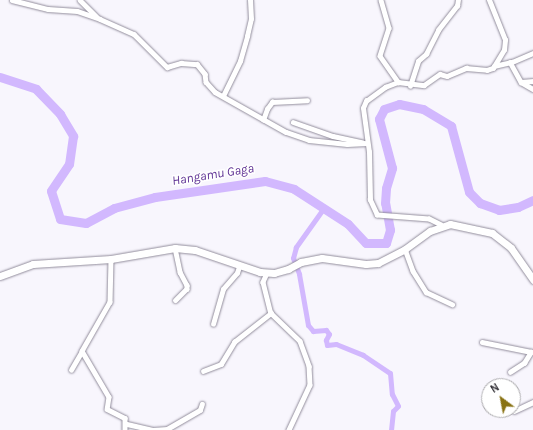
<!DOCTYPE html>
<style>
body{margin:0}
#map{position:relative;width:533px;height:430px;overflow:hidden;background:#f8f6fd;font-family:Karla,sans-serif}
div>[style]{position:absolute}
.canal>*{height:5px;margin:-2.5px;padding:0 2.5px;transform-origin:2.5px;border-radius:2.5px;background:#d2b8fe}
.river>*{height:9px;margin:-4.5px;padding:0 4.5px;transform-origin:4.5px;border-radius:4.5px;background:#d2b8fe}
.roads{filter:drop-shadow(0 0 1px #928d9c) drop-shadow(0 0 1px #928d9c)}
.street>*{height:4.5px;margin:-2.25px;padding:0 2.25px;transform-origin:2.25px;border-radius:2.25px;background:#fff}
.secondary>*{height:7px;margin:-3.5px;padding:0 3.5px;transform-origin:3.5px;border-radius:3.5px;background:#fff}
span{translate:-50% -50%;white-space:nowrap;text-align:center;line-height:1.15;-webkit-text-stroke:3px #fff;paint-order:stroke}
.water-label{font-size:13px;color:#5f3294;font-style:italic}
.north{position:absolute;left:481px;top:378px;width:40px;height:40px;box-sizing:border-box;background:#fff;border:1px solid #acabae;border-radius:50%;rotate:328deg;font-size:11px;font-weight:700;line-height:16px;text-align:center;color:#302e34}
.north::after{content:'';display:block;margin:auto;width:14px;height:18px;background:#897213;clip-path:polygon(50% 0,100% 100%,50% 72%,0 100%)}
</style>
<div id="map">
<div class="canal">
<div style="left:323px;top:209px;width:47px;rotate:125.4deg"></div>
<div style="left:296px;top:247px;width:11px;rotate:105deg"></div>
<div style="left:293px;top:258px;width:17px;rotate:69deg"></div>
<div style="left:299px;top:274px;width:52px;rotate:80deg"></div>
<div style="left:308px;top:325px;width:8px;rotate:50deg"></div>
<div style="left:313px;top:331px;width:13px;rotate:-4deg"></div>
<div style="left:326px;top:330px;width:5px;rotate:53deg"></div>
<div style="left:329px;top:334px;width:7px;rotate:117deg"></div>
<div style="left:326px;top:340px;width:5px;rotate:79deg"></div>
<div style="left:327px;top:345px;width:9px;rotate:-6deg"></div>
<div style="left:336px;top:344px;width:29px;rotate:22deg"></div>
<div style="left:363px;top:355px;width:32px;rotate:34deg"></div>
<div style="left:390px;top:373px;width:21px;rotate:85deg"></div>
<div style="left:392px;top:394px;width:13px;rotate:63deg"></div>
<div style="left:398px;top:406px;width:7px;rotate:135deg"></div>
<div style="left:393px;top:411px;width:19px;rotate:96deg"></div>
</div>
<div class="river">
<div style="left:0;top:77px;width:38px;rotate:18deg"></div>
<div style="left:36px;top:89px;width:35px;rotate:46deg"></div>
<div style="left:60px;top:114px;width:26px;rotate:59deg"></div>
<div style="left:73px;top:136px;width:28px;rotate:98deg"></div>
<div style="left:69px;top:164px;width:32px;rotate:124deg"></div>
<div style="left:51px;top:191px;width:29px;rotate:72deg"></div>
<div style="left:60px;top:219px;width:26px;rotate:9deg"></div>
<div style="left:86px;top:223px;width:32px;rotate:-28deg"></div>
<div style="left:114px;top:208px;width:42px;rotate:-15deg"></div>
<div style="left:155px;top:197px;width:111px;rotate:-8.3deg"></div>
<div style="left:265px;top:181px;width:30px;rotate:15deg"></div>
<div style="left:294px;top:189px;width:64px;rotate:32.9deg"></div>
<div style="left:348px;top:224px;width:26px;rotate:47deg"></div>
<div style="left:366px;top:243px;width:20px"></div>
<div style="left:386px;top:243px;width:14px;rotate:-73deg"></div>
<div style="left:390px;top:230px;width:27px;rotate:-100deg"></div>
<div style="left:385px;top:203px;width:15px;rotate:-86deg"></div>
<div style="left:386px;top:188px;width:21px;rotate:-73deg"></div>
<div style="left:392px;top:168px;width:51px;rotate:-104.9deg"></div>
<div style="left:379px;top:119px;width:11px;rotate:-63deg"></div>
<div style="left:384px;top:109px;width:16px;rotate:-18deg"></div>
<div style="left:399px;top:104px;width:25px;rotate:12deg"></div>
<div style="left:423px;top:109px;width:33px;rotate:31deg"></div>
<div style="left:451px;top:126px;width:68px;rotate:74.7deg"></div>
<div style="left:469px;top:192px;width:16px;rotate:45deg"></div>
<div style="left:480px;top:203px;width:20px;rotate:20deg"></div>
<div style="left:499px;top:210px;width:19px;rotate:-9deg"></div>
<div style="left:518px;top:207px;width:17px;rotate:-25deg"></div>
</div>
<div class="roads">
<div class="street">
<div style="left:12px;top:0;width:37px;rotate:14deg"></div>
<div style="left:48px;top:9px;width:29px;rotate:4deg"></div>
<div style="left:77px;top:11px;width:24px;rotate:19deg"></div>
<div style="left:100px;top:19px;width:37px;rotate:24deg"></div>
<div style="left:134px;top:34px;width:47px;rotate:45deg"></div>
<div style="left:167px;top:67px;width:15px;rotate:-16deg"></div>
<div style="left:181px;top:63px;width:16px;rotate:4deg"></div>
<div style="left:197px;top:64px;width:13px;rotate:51deg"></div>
<div style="left:205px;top:74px;width:8px;rotate:83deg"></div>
<div style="left:206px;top:82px;width:13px;rotate:48deg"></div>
<div style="left:215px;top:92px;width:81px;rotate:29.4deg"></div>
<div style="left:286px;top:132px;width:24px;rotate:19deg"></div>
<div style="left:309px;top:140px;width:38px;rotate:6deg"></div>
<div style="left:347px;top:144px;width:20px;rotate:-3deg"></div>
<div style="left:80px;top:0;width:24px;rotate:45deg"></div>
<div style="left:381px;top:0;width:29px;rotate:74deg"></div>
<div style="left:389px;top:28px;width:29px;rotate:108deg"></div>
<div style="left:380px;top:56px;width:32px;rotate:55deg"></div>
<div style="left:510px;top:62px;width:23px;rotate:61deg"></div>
<div style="left:521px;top:82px;width:14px;rotate:30deg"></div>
<div style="left:494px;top:66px;width:18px;rotate:-13deg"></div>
<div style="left:512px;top:62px;width:23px;rotate:-23deg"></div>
<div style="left:521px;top:82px;width:12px;rotate:-5deg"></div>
<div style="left:410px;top:86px;width:26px;rotate:-72deg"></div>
<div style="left:418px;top:61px;width:11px;rotate:-41deg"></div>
<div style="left:426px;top:54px;width:27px;rotate:-63deg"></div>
<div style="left:438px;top:30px;width:31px;rotate:-52deg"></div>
<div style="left:457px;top:6px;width:6px;rotate:-81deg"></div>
<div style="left:223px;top:96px;width:39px;rotate:-64deg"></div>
<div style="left:240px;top:61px;width:26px;rotate:-74deg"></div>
<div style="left:247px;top:36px;width:17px;rotate:-77deg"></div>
<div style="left:251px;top:19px;width:19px;rotate:-93deg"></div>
<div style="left:263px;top:120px;width:12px;rotate:-70deg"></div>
<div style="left:267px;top:109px;width:9px;rotate:-54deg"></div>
<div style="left:272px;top:102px;width:35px;rotate:-3deg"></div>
<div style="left:293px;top:122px;width:42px;rotate:19.3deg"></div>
<div style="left:333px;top:136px;width:30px;rotate:12deg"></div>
<div style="left:441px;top:225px;width:13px;rotate:-153deg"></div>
<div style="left:429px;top:219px;width:52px;rotate:-175.6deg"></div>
<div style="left:377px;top:215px;width:17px;rotate:-115deg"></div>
<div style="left:370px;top:200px;width:48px;rotate:-91.2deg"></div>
<div style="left:369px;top:152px;width:44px;rotate:-97.8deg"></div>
<div style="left:363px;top:108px;width:8px;rotate:-67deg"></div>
<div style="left:366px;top:101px;width:24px;rotate:-36deg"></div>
<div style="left:385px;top:87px;width:14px;rotate:-21deg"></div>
<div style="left:398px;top:82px;width:26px;rotate:7deg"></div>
<div style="left:424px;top:85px;width:19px;rotate:-35deg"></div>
<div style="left:440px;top:74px;width:7px;rotate:16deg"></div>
<div style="left:447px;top:76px;width:21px;rotate:-23deg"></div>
<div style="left:466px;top:68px;width:21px;rotate:5deg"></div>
<div style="left:487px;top:70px;width:6px;rotate:-18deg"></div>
<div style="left:493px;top:68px;width:21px;rotate:-59deg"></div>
<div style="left:504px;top:50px;width:10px;rotate:-84deg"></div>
<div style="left:505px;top:40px;width:43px;rotate:-111.8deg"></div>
<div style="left:175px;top:248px;width:25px;rotate:78deg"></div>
<div style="left:180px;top:272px;width:15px;rotate:62deg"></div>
<div style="left:187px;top:285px;width:4px;rotate:90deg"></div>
<div style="left:187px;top:289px;width:16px;rotate:135deg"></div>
<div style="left:405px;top:249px;width:23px;rotate:70deg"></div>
<div style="left:413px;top:271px;width:25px;rotate:58deg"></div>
<div style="left:426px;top:292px;width:29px;rotate:25deg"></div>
<div style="left:111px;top:259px;width:43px;rotate:91.3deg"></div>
<div style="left:110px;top:302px;width:56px;rotate:119.7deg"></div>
<div style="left:82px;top:351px;width:53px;rotate:59.6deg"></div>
<div style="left:109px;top:397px;width:12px;rotate:99deg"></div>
<div style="left:107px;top:409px;width:20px;rotate:27deg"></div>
<div style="left:125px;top:418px;width:12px;rotate:90deg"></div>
<div style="left:267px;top:273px;width:10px;rotate:114deg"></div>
<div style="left:263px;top:282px;width:32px;rotate:76deg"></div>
<div style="left:271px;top:313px;width:40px;rotate:44deg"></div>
<div style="left:300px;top:341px;width:27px;rotate:70deg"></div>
<div style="left:309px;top:366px;width:19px;rotate:87deg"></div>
<div style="left:310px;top:385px;width:50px;rotate:115deg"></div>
<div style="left:213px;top:324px;width:36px;rotate:-74deg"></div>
<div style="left:223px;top:289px;width:21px;rotate:-49deg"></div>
<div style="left:237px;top:273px;width:6px;rotate:-72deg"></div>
<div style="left:482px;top:342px;width:50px;rotate:11.5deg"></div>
<div style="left:71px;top:370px;width:22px;rotate:-60deg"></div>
<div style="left:203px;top:371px;width:19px;rotate:-21deg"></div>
<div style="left:221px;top:364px;width:26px;rotate:-59deg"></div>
<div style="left:234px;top:342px;width:47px;rotate:-38.1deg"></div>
<div style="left:510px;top:372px;width:17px;rotate:-33deg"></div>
<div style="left:524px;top:363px;width:13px;rotate:-58deg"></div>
<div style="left:514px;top:411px;width:21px;rotate:-25deg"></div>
<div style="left:127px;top:424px;width:27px;rotate:13deg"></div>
<div style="left:153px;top:430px;width:14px;rotate:-4deg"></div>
<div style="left:167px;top:429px;width:38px;rotate:-30deg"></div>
<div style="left:200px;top:410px;width:6px;rotate:-72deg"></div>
</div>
<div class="secondary">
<div style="left:0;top:276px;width:35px;rotate:-20deg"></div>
<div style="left:33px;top:264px;width:78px;rotate:-3.7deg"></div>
<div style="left:111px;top:259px;width:65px;rotate:-9.8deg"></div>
<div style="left:175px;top:248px;width:20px;rotate:6deg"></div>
<div style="left:195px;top:250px;width:69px;rotate:18.7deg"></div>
<div style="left:260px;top:272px;width:14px;rotate:4deg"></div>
<div style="left:274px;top:273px;width:15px;rotate:-16deg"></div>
<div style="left:288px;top:269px;width:15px;rotate:-28deg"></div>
<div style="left:301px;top:262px;width:21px;rotate:-11deg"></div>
<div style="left:322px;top:258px;width:44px;rotate:7.8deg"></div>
<div style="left:366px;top:264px;width:12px;rotate:-5deg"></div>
<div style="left:378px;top:263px;width:30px;rotate:-27deg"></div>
<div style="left:405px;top:249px;width:31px;rotate:-36deg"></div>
<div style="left:430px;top:231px;width:21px;rotate:-19deg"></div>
<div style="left:450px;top:224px;width:43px;rotate:12.1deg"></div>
<div style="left:492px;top:233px;width:24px;rotate:38deg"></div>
<div style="left:511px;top:248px;width:39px;rotate:55deg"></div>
</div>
</div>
<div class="water-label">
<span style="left:213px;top:175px;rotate:-9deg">Hangamu Gaga</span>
</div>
<div class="north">N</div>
</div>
